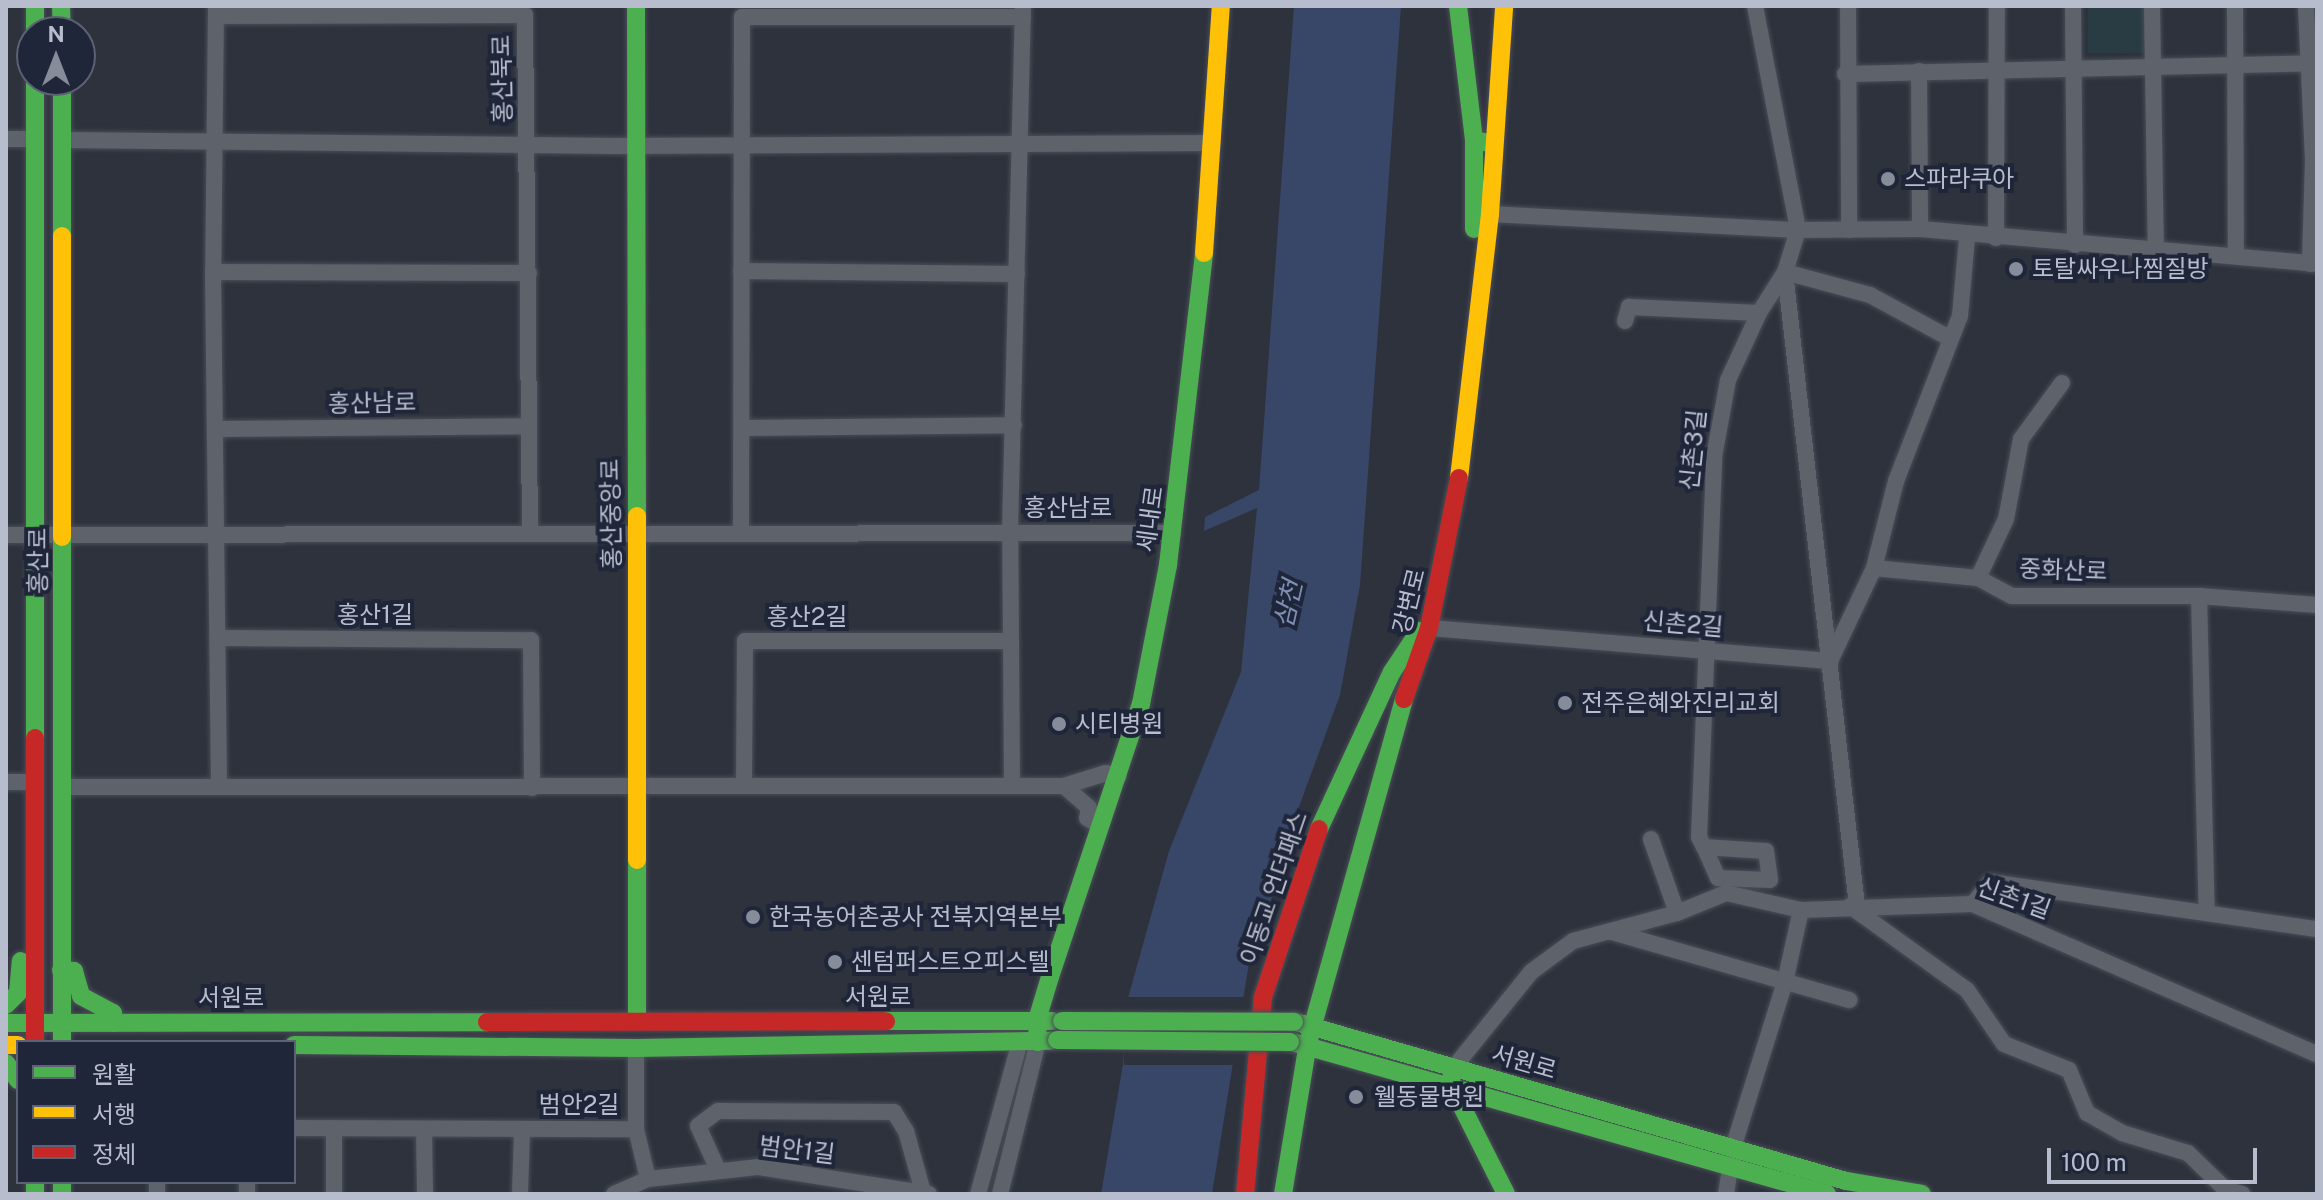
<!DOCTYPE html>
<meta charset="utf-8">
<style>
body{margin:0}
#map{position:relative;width:2323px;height:1200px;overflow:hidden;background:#2d323d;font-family:"Public Sans","Noto Sans KR",sans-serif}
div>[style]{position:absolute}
.green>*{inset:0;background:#293c44;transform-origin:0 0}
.water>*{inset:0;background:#384668}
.pier>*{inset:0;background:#2d323d;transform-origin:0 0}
.roads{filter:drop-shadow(0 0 2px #4a4d56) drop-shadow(0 0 2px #4a4d56)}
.street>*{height:16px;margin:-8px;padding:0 8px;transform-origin:8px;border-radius:8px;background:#5e626b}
.fast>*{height:18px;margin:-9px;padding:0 9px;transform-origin:9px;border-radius:9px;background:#4caf50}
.slow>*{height:18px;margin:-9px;padding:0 9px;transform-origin:9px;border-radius:9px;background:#ffc107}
.jam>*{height:18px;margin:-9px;padding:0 9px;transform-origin:9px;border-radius:9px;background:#c62828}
.bridges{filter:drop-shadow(0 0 2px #4a4d56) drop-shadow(0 0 2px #4a4d56)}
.fast-bridge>*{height:18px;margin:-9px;padding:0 9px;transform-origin:9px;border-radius:9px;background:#4caf50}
.dots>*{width:22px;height:22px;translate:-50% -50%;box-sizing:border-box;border:4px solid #1f2639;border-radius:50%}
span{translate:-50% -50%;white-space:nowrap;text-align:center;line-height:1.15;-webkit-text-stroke:8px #1f2639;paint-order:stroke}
.street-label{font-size:24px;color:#b8bdcd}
.poi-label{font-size:24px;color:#b8bdcd}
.left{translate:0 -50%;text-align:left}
.water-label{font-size:26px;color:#7e8eb5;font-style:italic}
.frame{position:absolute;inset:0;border:8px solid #b8bdcd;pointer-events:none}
.legend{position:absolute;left:16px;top:1040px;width:280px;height:144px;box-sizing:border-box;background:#1f2639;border:2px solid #5c6274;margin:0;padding:10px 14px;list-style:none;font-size:24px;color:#b8bdcd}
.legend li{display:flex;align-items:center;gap:16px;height:40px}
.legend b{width:40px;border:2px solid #5c6274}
.north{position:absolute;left:16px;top:16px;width:80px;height:80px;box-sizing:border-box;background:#1f2639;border:2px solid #5c6274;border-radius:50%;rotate:0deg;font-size:22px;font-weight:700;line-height:32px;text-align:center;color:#b8bdcd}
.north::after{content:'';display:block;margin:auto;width:28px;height:36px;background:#878c9b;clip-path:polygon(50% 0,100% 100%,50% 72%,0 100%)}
.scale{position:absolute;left:2047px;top:1148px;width:210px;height:36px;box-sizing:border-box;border:4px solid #b8bdcd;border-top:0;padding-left:10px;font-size:24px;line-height:28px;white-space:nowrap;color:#b8bdcd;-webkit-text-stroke:6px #1f2639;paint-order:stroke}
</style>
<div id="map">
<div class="green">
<div style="left:2088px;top:6px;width:60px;height:47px"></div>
</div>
<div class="water">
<div style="clip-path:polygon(1294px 6px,1401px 6px,1360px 585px,1340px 695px,1285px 845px,1267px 917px,1252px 944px,1212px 1194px,1101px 1194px,1123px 1064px,1128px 998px,1169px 851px,1241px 672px,1257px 508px,1204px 531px,1205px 517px,1259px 490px)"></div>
</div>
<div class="pier">
<div style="left:1124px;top:997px;width:124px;height:68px"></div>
</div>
<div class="roads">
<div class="street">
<div style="left:216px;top:6px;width:266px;rotate:90.6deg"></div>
<div style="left:213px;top:272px;width:515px;rotate:89.33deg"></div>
<div style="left:1755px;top:6px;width:228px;rotate:79.1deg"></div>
<div style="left:1798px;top:230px;width:44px;rotate:107.2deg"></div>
<div style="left:1785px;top:272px;width:638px;rotate:83.52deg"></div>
<div style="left:1848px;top:6px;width:224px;rotate:89.7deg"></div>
<div style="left:2073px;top:6px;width:239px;rotate:89.5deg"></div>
<div style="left:2152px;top:6px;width:246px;rotate:89.1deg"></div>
<div style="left:2235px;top:6px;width:250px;rotate:89.8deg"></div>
<div style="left:2306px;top:6px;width:154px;rotate:87.4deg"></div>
<div style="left:2313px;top:160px;width:104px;rotate:91.7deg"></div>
<div style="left:216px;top:16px;width:309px;rotate:-0.2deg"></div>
<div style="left:525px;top:15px;width:517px;rotate:89.45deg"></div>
<div style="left:1919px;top:71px;width:158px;rotate:89.6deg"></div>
<div style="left:1845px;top:74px;width:472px;rotate:-1.3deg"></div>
<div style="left:6px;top:139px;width:29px"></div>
<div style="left:63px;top:140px;width:552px;rotate:0.62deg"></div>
<div style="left:615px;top:146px;width:598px;rotate:-0.29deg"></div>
<div style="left:1490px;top:214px;width:308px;rotate:3deg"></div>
<div style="left:1798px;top:230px;width:122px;rotate:-0.5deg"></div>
<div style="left:1920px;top:229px;width:399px;rotate:5deg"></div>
<div style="left:1996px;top:238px;width:232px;rotate:-89.8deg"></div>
<div style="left:741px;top:271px;width:276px;rotate:0.6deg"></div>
<div style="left:213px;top:272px;width:316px;rotate:0.2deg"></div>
<div style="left:1625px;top:321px;width:15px;rotate:-74deg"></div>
<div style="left:1629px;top:307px;width:130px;rotate:2.6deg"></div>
<div style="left:2062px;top:383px;width:69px;rotate:126.2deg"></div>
<div style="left:2021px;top:439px;width:81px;rotate:100.6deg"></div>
<div style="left:2006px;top:519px;width:65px;rotate:115.4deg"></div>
<div style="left:1978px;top:578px;width:38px;rotate:28deg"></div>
<div style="left:2012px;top:596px;width:187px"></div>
<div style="left:2199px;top:596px;width:118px;rotate:4.4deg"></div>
<div style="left:743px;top:428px;width:271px;rotate:-0.6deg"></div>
<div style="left:215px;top:429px;width:314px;rotate:-0.5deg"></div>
<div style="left:741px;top:531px;width:514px;rotate:-89.89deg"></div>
<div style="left:742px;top:17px;width:281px"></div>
<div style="left:6px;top:535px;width:1167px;rotate:-0.1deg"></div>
<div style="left:1874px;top:568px;width:104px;rotate:5.5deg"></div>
<div style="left:2199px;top:596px;width:317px;rotate:88.6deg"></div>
<div style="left:1429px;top:628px;width:403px;rotate:4.7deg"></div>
<div style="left:219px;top:638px;width:312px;rotate:0.4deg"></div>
<div style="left:531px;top:640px;width:148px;rotate:89.6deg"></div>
<div style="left:1831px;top:659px;width:101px;rotate:-64.7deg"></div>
<div style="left:1874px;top:568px;width:90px;rotate:-75.8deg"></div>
<div style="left:1896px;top:481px;width:177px;rotate:-68.8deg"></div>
<div style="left:1960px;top:316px;width:79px;rotate:-84.9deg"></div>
<div style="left:6px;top:782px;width:30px"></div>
<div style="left:744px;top:783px;width:142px;rotate:-89.6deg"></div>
<div style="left:745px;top:641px;width:266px"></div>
<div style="left:1012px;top:786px;width:255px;rotate:-90.4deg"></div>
<div style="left:1010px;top:531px;width:525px;rotate:-88.58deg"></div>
<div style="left:1064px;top:786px;width:33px;rotate:41deg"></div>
<div style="left:1089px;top:808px;width:10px;rotate:101deg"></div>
<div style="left:1087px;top:818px;width:16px;rotate:30deg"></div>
<div style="left:62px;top:787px;width:1002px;rotate:-0.06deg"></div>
<div style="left:1064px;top:786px;width:44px;rotate:-17.2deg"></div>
<div style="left:1106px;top:773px;width:13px;rotate:13deg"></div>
<div style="left:1651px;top:839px;width:78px;rotate:70.6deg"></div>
<div style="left:1704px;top:847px;width:62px;rotate:3.7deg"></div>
<div style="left:1766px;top:851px;width:29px;rotate:82deg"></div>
<div style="left:1770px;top:880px;width:52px;rotate:-177.8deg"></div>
<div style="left:1718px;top:878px;width:34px;rotate:-114deg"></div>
<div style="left:1704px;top:847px;width:11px;rotate:-117deg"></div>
<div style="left:1699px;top:837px;width:380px;rotate:-87.7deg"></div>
<div style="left:1714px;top:457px;width:78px;rotate:-79.7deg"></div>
<div style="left:1728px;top:380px;width:74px;rotate:-65.2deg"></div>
<div style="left:1759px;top:313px;width:49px;rotate:-57.6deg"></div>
<div style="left:1785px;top:272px;width:88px;rotate:15.1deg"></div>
<div style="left:1870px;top:295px;width:92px;rotate:28.5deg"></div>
<div style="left:1973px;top:904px;width:28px;rotate:-52deg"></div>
<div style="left:1990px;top:882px;width:330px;rotate:8.2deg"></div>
<div style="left:1850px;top:906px;width:144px;rotate:35.7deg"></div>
<div style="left:1967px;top:990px;width:65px;rotate:55.6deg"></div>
<div style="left:2004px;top:1044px;width:70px;rotate:21.8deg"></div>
<div style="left:2069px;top:1070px;width:47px;rotate:67.3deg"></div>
<div style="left:2087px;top:1113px;width:40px;rotate:29.7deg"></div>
<div style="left:2122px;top:1133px;width:69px;rotate:16.9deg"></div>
<div style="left:2188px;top:1153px;width:52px;rotate:44.2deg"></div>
<div style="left:2225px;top:1189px;width:18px;rotate:16deg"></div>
<div style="left:1612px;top:932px;width:247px;rotate:16deg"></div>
<div style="left:636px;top:1048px;width:81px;rotate:90deg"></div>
<div style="left:636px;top:1129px;width:51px;rotate:76.5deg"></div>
<div style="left:1455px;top:1066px;width:121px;rotate:-51deg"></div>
<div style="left:1531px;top:972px;width:52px;rotate:-36.4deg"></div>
<div style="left:1573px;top:941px;width:108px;rotate:-15.1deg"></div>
<div style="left:1677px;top:913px;width:53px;rotate:-22.2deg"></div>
<div style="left:1726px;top:893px;width:77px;rotate:12.8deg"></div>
<div style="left:1801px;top:910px;width:172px;rotate:-2deg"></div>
<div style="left:1973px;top:904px;width:375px;rotate:23.6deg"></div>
<div style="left:294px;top:1128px;width:342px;rotate:0.2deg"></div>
<div style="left:334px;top:1128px;width:66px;rotate:90deg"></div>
<div style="left:424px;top:1129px;width:65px;rotate:89.1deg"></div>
<div style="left:718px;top:1170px;width:48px;rotate:-114.4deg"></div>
<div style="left:698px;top:1126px;width:25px;rotate:-37deg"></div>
<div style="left:718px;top:1111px;width:176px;rotate:0.3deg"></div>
<div style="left:894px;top:1112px;width:22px;rotate:58deg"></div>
<div style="left:906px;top:1131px;width:63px;rotate:74.4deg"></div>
<div style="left:157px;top:1182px;width:12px;rotate:90deg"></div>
<div style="left:247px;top:1194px;width:12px;rotate:-90deg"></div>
<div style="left:520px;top:1194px;width:65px;rotate:-88.2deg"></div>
<div style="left:614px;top:1194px;width:37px;rotate:-24deg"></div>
<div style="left:648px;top:1179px;width:112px;rotate:-6.2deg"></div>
<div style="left:759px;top:1167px;width:172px;rotate:9deg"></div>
<div style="left:978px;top:1194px;width:159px;rotate:-74.6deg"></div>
<div style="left:1000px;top:1194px;width:157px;rotate:-76deg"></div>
<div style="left:1726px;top:1194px;width:47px;rotate:-81.3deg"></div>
<div style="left:1733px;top:1148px;width:174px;rotate:-72.6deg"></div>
<div style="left:1785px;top:982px;width:74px;rotate:-77.5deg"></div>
</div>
<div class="fast">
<div style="left:35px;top:6px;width:26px;rotate:90deg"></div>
<div style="left:61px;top:6px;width:26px;rotate:88deg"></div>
<div style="left:636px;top:6px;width:510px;rotate:89.89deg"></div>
<div style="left:1458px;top:6px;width:135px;rotate:83.2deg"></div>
<div style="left:1474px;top:140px;width:20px;rotate:11deg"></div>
<div style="left:35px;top:80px;width:658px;rotate:90deg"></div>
<div style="left:62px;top:80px;width:156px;rotate:90deg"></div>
<div style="left:1474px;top:140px;width:89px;rotate:90deg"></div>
<div style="left:62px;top:537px;width:505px;rotate:90deg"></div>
<div style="left:1319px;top:829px;width:173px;rotate:-65.1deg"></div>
<div style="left:1392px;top:672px;width:49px;rotate:-56.6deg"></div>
<div style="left:637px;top:860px;width:161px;rotate:90deg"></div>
<div style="left:61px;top:970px;width:13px;rotate:4deg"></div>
<div style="left:74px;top:971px;width:26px;rotate:74deg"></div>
<div style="left:81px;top:996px;width:36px;rotate:28deg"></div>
<div style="left:113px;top:1013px;width:10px;rotate:84deg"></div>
<div style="left:6px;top:1005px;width:17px;rotate:-45deg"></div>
<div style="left:18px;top:993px;width:32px;rotate:-85deg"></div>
<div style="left:886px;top:1021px;width:166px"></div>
<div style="left:1296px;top:1022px;width:573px;rotate:16.12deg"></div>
<div style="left:1846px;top:1181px;width:77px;rotate:9.7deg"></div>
<div style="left:6px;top:1023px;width:481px;rotate:-0.1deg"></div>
<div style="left:1038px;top:1042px;width:22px;rotate:-93deg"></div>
<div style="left:1037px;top:1020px;width:45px;rotate:-73.2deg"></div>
<div style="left:1050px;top:977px;width:288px;rotate:-71.6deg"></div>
<div style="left:1141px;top:704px;width:142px;rotate:-79deg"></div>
<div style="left:1168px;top:565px;width:314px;rotate:-83.4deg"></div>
<div style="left:1292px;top:1042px;width:556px;rotate:15.86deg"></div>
<div style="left:294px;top:1045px;width:342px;rotate:0.5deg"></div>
<div style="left:636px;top:1048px;width:415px;rotate:-1deg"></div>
<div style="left:6px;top:1063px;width:21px;rotate:55deg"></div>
<div style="left:1452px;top:1076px;width:7px;rotate:106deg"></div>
<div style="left:1450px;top:1083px;width:124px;rotate:63.2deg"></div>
<div style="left:35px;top:1182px;width:12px;rotate:90deg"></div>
<div style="left:62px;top:1182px;width:12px;rotate:90deg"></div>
<div style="left:1283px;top:1194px;width:153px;rotate:-80.6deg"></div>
<div style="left:1308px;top:1043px;width:357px;rotate:-74.4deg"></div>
</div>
<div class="slow">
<div style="left:62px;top:236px;width:301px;rotate:90deg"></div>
<div style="left:1204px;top:253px;width:248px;rotate:-86.1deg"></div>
<div style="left:1459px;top:478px;width:266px;rotate:-83.3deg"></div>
<div style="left:1490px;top:214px;width:208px;rotate:-86.1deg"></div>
<div style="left:637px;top:516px;width:344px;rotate:90deg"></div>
<div style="left:6px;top:1045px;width:12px"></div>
</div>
<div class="jam">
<div style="left:1404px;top:699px;width:75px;rotate:-70.6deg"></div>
<div style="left:1429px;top:628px;width:153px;rotate:-78.7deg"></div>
<div style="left:35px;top:738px;width:304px;rotate:90deg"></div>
<div style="left:487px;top:1022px;width:399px;rotate:-0.1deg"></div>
<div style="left:1245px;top:1194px;width:198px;rotate:-84.8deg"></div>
<div style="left:1263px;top:997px;width:177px;rotate:-71.6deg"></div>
</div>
</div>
<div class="bridges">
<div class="fast-bridge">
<div style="left:1062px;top:1021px;width:232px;rotate:0.2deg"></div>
<div style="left:1057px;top:1040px;width:233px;rotate:0.5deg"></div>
</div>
</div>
<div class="dots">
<div style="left:1888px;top:179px;background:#878c9b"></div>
<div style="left:2016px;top:269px;background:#878c9b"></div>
<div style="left:1565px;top:703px;background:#878c9b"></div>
<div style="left:1059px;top:724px;background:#878c9b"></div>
<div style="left:753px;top:917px;background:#878c9b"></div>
<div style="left:835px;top:962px;background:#878c9b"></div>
<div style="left:1356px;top:1097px;background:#878c9b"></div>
</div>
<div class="street-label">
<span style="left:502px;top:79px;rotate:-91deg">홍산북로</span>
<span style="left:372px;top:403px;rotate:-1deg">홍산남로</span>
<span style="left:1693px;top:450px;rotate:-84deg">신촌3길</span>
<span style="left:1068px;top:508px">홍산남로</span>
<span style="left:611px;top:514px;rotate:-91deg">홍산중앙로</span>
<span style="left:1150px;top:519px;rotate:-82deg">세내로</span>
<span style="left:38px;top:561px;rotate:-90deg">홍산로</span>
<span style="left:2063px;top:570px;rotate:2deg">중화산로</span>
<span style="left:1409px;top:601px;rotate:-76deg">강변로</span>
<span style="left:375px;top:615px">홍산1길</span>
<span style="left:807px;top:617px">홍산2길</span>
<span style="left:1683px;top:624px;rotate:5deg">신촌2길</span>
<span style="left:1274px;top:888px;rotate:-71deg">이동교 언더패스</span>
<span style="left:2014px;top:898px;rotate:20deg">신촌1길</span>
<span style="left:878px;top:997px">서원로</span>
<span style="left:231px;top:998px">서원로</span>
<span style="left:1524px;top:1062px;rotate:16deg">서원로</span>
<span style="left:579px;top:1105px">범안2길</span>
<span style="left:797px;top:1150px;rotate:7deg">범안1길</span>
</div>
<div class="poi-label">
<span class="left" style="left:1904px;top:179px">스파라쿠아</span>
<span class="left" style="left:2032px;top:269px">토탈싸우나찜질방</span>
<span class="left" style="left:1581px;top:703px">전주은혜와진리교회</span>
<span class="left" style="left:1075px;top:724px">시티병원</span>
<span class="left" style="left:769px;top:917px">한국농어촌공사 전북지역본부</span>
<span class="left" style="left:851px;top:962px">센텀퍼스트오피스텔</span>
<span class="left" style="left:1374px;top:1097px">웰동물병원</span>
</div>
<div class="water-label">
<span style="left:1288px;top:604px;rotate:-77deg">삼천</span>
</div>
<div class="frame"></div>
<ul class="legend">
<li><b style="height:10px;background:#4caf50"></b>원활</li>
<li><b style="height:10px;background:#ffc107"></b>서행</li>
<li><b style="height:10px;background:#c62828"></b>정체</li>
</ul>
<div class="north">N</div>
<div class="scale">100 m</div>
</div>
